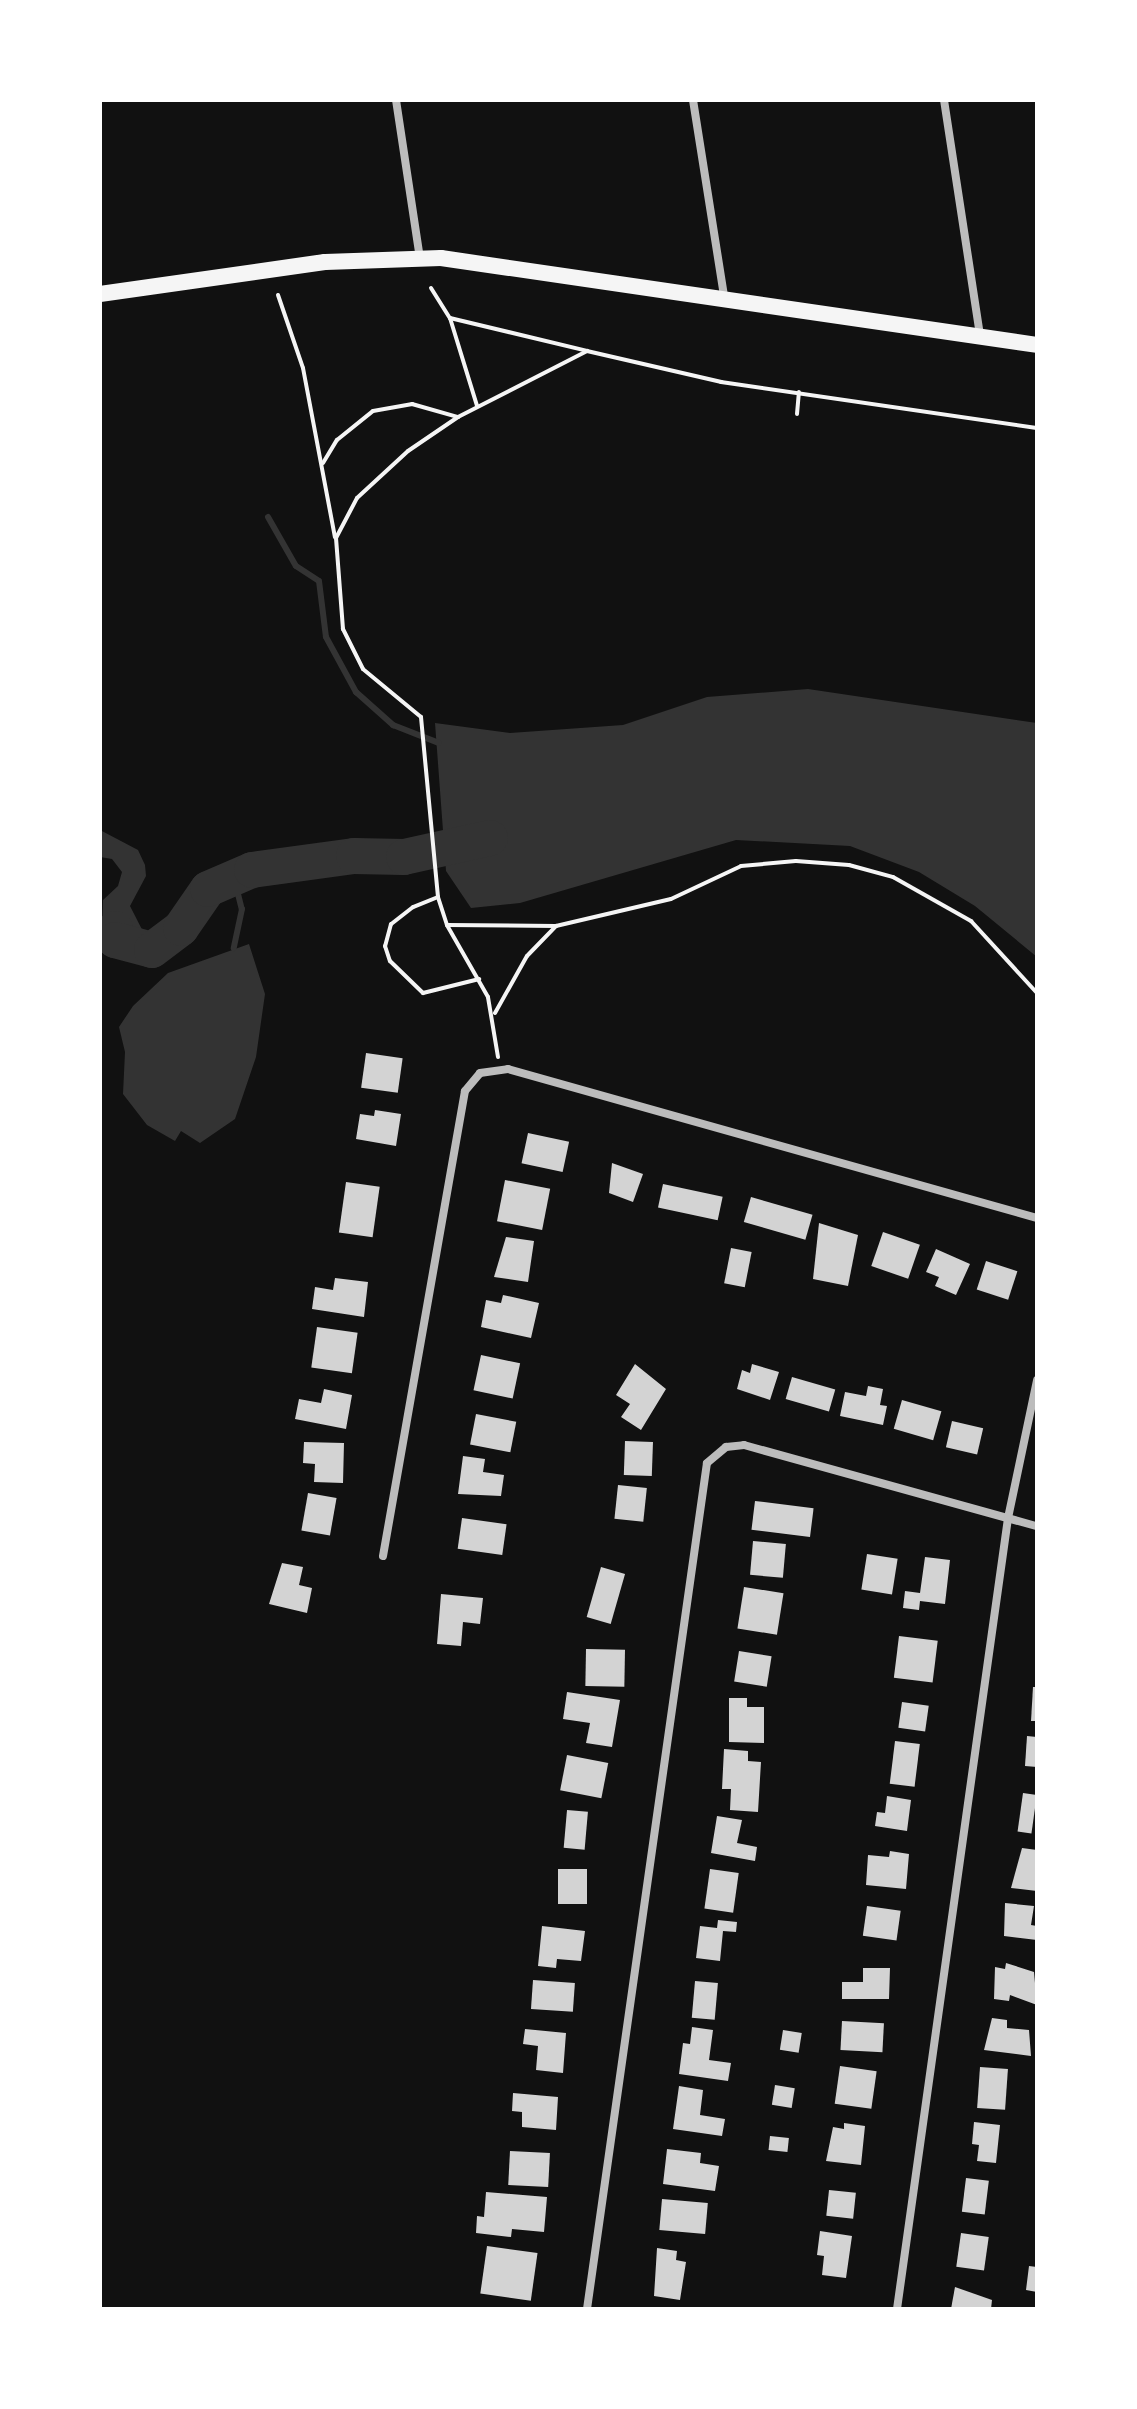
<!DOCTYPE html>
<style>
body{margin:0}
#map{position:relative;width:1137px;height:2409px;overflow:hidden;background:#111;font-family:"Work Sans",sans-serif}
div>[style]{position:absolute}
.water>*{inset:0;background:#333}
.stream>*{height:6px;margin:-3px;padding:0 3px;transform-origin:3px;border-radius:3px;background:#333}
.river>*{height:36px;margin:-18px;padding:0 18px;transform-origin:18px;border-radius:18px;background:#333}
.building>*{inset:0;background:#d3d3d3;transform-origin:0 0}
.path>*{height:4px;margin:-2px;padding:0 2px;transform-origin:2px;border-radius:2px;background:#f5f5f5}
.minor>*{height:8px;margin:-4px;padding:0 4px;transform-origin:4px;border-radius:4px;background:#bcbcbc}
.secondary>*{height:16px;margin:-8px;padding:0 8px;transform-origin:8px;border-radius:8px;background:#f5f5f5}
span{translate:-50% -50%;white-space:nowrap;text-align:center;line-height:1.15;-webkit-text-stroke:6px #fff;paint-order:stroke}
.frame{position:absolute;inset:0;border:102px solid #fff;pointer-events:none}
</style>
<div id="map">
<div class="water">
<div style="clip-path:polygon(808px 689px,1037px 723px,1037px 957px,975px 906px,919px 872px,850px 846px,736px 840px,520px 903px,471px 908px,446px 871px,435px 723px,510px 733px,623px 725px,707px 697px)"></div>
<div style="clip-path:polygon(100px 830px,138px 850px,145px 865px,146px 876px,130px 906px,155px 955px,149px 958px,120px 956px,102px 933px,103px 900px,118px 886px,122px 872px,112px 859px,100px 857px)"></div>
<div style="clip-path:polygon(249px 944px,265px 994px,256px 1057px,235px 1119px,200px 1143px,181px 1131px,175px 1141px,147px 1125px,123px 1094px,125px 1052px,119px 1027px,133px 1006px,168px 973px)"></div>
</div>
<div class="stream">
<div style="left:268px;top:517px;width:56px;rotate:60.3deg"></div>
<div style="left:296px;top:566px;width:27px;rotate:33deg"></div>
<div style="left:319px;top:581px;width:56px;rotate:82.9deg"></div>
<div style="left:326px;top:637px;width:63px;rotate:61.4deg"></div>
<div style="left:356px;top:692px;width:50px;rotate:41.7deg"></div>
<div style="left:393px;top:725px;width:49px;rotate:21.4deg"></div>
<div style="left:234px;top:878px;width:32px;rotate:76deg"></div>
<div style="left:242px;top:909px;width:40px;rotate:102deg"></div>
</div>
<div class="river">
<div style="left:115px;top:929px;width:11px;rotate:90deg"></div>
<div style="left:115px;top:940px;width:38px;rotate:15deg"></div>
<div style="left:152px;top:950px;width:36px;rotate:-37deg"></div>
<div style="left:181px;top:928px;width:47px;rotate:-55.3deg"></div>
<div style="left:208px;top:889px;width:48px;rotate:-23.4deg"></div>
<div style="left:252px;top:870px;width:103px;rotate:-7.8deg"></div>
<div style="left:354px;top:856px;width:50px;rotate:1.1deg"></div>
<div style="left:404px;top:857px;width:88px;rotate:-12.5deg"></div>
</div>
<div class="building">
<div style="left:366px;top:1053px;width:37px;height:35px;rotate:8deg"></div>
<div style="clip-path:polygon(375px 1110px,401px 1114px,396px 1146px,356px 1139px,360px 1114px,374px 1116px)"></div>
<div style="left:528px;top:1133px;width:42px;height:31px;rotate:12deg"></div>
<div style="clip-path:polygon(612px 1163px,643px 1174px,633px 1202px,609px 1193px)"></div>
<div style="left:505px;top:1180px;width:46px;height:42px;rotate:11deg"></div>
<div style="left:346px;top:1182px;width:34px;height:51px;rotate:8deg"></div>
<div style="left:663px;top:1184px;width:61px;height:24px;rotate:12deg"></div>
<div style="left:751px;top:1197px;width:64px;height:26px;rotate:16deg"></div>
<div style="clip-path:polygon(819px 1223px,858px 1235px,848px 1286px,813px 1279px)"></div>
<div style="left:883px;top:1232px;width:39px;height:36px;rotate:19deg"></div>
<div style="clip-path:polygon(506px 1237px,534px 1241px,528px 1282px,494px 1277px)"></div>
<div style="left:731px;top:1248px;width:21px;height:36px;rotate:11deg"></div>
<div style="clip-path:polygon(936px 1249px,970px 1264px,956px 1295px,935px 1286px,939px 1277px,926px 1272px)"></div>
<div style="left:986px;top:1261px;width:33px;height:30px;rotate:18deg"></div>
<div style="clip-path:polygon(335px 1278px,368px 1282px,364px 1317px,312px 1309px,315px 1287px,333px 1290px)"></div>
<div style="clip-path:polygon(503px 1295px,539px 1303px,531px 1338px,481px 1327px,486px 1300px,501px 1303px)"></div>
<div style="left:317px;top:1327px;width:41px;height:41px;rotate:8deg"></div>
<div style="left:481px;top:1355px;width:40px;height:36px;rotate:12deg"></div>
<div style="clip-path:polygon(635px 1364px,666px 1389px,641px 1430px,621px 1417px,630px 1404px,616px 1395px)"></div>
<div style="clip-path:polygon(752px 1364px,779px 1372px,770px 1400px,737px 1389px,742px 1370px,750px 1373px)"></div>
<div style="left:792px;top:1377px;width:45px;height:23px;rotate:16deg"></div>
<div style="clip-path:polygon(868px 1386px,883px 1389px,880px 1405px,887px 1406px,883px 1425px,840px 1416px,845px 1392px,866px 1396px)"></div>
<div style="clip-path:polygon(324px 1389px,352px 1395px,346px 1429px,295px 1419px,299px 1399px,321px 1403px)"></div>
<div style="left:902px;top:1400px;width:41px;height:30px;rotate:16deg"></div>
<div style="left:476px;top:1414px;width:41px;height:31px;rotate:11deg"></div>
<div style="left:952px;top:1421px;width:32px;height:27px;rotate:13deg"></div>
<div style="left:625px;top:1441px;width:28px;height:34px;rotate:2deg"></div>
<div style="clip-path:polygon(304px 1442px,344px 1443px,343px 1483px,314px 1482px,315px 1464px,303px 1463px)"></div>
<div style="clip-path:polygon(463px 1456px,485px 1459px,483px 1472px,504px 1475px,501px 1496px,458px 1494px)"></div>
<div style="left:618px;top:1485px;width:29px;height:34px;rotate:6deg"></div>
<div style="left:308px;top:1493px;width:29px;height:38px;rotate:10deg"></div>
<div style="left:755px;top:1501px;width:59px;height:29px;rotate:7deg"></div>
<div style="left:462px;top:1518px;width:45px;height:31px;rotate:8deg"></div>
<div style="left:753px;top:1541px;width:33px;height:34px;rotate:5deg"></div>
<div style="left:867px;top:1554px;width:31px;height:36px;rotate:9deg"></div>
<div style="clip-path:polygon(925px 1557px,950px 1560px,945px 1604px,920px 1601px,919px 1610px,903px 1608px,905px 1591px,920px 1593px)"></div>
<div style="clip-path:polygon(282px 1563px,303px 1567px,299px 1585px,312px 1588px,307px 1613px,269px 1604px)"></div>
<div style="left:601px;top:1567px;width:25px;height:52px;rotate:16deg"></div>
<div style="left:744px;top:1587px;width:40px;height:42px;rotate:9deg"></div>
<div style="clip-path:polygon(441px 1594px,483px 1598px,480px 1624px,463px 1622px,461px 1646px,437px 1644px)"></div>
<div style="left:899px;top:1636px;width:39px;height:42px;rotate:7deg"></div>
<div style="left:586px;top:1649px;width:39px;height:37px;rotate:1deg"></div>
<div style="left:739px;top:1651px;width:33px;height:31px;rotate:9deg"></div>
<div style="clip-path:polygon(1033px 1687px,1037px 1687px,1037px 1721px,1031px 1721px)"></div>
<div style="clip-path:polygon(567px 1692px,620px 1700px,612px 1747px,586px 1743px,590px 1723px,563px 1719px)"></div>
<div style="clip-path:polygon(729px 1698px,747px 1698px,747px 1707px,764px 1707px,764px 1743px,729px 1742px)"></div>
<div style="left:902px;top:1702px;width:27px;height:26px;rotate:8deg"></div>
<div style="clip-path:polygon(1027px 1736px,1037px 1737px,1037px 1767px,1025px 1766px)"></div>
<div style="left:895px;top:1741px;width:25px;height:43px;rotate:7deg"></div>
<div style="clip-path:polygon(724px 1749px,748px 1751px,748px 1761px,761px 1762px,758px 1812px,730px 1810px,731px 1789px,722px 1789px)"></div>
<div style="left:567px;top:1755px;width:42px;height:36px;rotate:11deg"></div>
<div style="left:1023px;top:1793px;width:14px;height:39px;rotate:8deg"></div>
<div style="clip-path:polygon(887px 1796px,911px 1800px,907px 1831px,875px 1826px,877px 1812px,885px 1813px)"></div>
<div style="left:567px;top:1810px;width:21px;height:38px;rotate:5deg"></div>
<div style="clip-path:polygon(717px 1816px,742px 1820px,737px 1843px,757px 1847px,755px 1861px,711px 1853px)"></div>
<div style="clip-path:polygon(1022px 1848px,1037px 1850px,1037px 1891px,1011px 1888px)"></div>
<div style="clip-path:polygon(890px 1851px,909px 1854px,906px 1889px,866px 1885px,868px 1855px,889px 1857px)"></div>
<div style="left:558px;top:1869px;width:29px;height:35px"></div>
<div style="left:710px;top:1869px;width:29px;height:40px;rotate:8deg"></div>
<div style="clip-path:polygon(1005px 1903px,1034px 1906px,1031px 1925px,1037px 1926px,1037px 1940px,1004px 1936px)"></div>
<div style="left:867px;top:1906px;width:34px;height:30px;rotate:8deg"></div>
<div style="clip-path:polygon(718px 1920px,737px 1922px,736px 1932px,723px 1931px,720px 1961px,696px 1958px,700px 1926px,717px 1928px)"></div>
<div style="clip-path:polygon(542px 1926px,585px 1931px,581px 1961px,557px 1959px,556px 1968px,538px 1966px)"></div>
<div style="clip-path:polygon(1006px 1963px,1034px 1972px,1037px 2005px,1010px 1995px,1009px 2001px,994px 1999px,995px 1967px,1005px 1969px)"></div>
<div style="clip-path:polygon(863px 1968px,890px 1968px,889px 1999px,842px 1999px,842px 1982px,863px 1982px)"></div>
<div style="left:533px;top:1980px;width:42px;height:29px;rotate:4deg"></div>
<div style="left:695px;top:1981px;width:23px;height:37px;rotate:5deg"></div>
<div style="clip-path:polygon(992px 2018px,1007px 2020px,1007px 2028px,1029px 2030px,1031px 2056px,984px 2050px)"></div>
<div style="left:842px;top:2021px;width:42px;height:29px;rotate:3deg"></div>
<div style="clip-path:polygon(692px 2027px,713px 2030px,709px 2060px,731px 2063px,728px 2081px,679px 2074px,683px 2043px,690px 2044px)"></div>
<div style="clip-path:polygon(525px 2029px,566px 2033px,563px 2073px,536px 2070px,538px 2046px,523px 2044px)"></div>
<div style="left:783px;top:2030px;width:19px;height:20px;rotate:9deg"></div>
<div style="left:840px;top:2066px;width:37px;height:38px;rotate:8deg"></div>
<div style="left:980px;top:2067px;width:28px;height:41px;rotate:4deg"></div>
<div style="left:775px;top:2085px;width:20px;height:20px;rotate:9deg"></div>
<div style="clip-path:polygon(679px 2086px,703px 2090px,700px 2115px,725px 2119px,722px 2136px,673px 2129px)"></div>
<div style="clip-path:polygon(513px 2093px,558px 2097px,556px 2130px,522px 2127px,522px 2112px,512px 2111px)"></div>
<div style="clip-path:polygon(974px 2122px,1000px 2125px,996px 2163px,977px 2161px,979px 2145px,972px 2144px)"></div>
<div style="clip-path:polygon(844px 2123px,865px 2126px,861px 2165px,826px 2161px,833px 2127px,844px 2129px)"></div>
<div style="left:770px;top:2136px;width:19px;height:14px;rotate:6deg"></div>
<div style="clip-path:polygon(667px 2149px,701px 2153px,700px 2163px,719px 2166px,715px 2191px,663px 2184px)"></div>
<div style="left:510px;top:2151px;width:40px;height:34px;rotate:3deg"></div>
<div style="left:966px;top:2178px;width:23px;height:34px;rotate:7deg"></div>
<div style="left:829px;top:2190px;width:27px;height:26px;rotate:6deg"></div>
<div style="clip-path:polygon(486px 2192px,547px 2197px,544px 2232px,512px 2229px,511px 2237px,476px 2233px,477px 2216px,484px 2217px)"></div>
<div style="left:662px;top:2199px;width:46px;height:31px;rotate:5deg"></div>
<div style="clip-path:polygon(820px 2231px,852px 2236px,846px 2278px,822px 2275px,824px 2256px,817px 2255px)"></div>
<div style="left:961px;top:2233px;width:28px;height:34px;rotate:8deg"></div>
<div style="left:487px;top:2246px;width:51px;height:48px;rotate:8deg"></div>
<div style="clip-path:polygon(657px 2248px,677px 2251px,676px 2260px,686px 2262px,680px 2300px,654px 2296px)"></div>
<div style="clip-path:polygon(1029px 2266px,1037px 2267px,1037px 2292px,1026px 2290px)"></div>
<div style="clip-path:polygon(955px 2287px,992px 2300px,991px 2309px,951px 2309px)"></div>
</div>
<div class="path">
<div style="left:431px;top:288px;width:36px;rotate:58deg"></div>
<div style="left:450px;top:318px;width:92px;rotate:72.9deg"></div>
<div style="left:278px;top:295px;width:77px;rotate:71.1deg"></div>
<div style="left:303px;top:368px;width:172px;rotate:79.3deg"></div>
<div style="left:450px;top:318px;width:141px;rotate:13.5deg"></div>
<div style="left:797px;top:414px;width:22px;rotate:-85deg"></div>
<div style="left:323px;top:463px;width:27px;rotate:-59deg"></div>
<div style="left:337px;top:440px;width:46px;rotate:-38.9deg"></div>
<div style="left:373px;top:411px;width:40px;rotate:-10deg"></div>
<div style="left:412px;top:404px;width:48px;rotate:15.8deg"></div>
<div style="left:438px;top:897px;width:27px;rotate:158deg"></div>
<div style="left:413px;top:907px;width:28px;rotate:142deg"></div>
<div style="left:391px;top:924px;width:23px;rotate:105deg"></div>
<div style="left:385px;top:946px;width:16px;rotate:72deg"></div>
<div style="left:390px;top:961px;width:46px;rotate:44.1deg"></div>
<div style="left:423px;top:993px;width:58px;rotate:-14deg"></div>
<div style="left:447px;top:925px;width:109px;rotate:0.5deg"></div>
<div style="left:556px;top:926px;width:118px;rotate:-13.2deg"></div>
<div style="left:671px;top:899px;width:77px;rotate:-25.2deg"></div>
<div style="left:741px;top:866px;width:55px;rotate:-5.2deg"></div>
<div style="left:796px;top:861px;width:53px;rotate:4.3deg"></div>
<div style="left:849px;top:865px;width:46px;rotate:15.3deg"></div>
<div style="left:893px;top:877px;width:90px;rotate:29.4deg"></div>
<div style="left:971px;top:921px;width:98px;rotate:47.5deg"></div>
<div style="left:495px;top:1013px;width:65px;rotate:-60.7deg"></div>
<div style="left:527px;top:956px;width:42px;rotate:-46deg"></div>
<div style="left:498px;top:1057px;width:61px;rotate:-99.5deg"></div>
<div style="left:488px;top:997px;width:83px;rotate:-119.7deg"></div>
<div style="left:447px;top:925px;width:29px;rotate:-108deg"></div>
<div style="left:438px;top:897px;width:181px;rotate:-95.4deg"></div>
<div style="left:421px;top:717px;width:75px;rotate:-140.4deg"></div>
<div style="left:363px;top:669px;width:45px;rotate:-116.6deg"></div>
<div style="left:343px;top:629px;width:91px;rotate:-94.4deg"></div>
<div style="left:336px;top:538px;width:45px;rotate:-62.3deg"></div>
<div style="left:357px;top:498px;width:69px;rotate:-42.7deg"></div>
<div style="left:408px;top:451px;width:60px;rotate:-34.2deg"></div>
<div style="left:458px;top:417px;width:145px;rotate:-27.1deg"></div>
<div style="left:587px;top:351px;width:138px;rotate:13deg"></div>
<div style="left:721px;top:382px;width:319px;rotate:8.3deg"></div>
</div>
<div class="minor">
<div style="left:396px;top:100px;width:160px;rotate:81.4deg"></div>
<div style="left:693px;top:100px;width:198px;rotate:81deg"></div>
<div style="left:944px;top:100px;width:239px;rotate:81.3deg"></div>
<div style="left:383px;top:1556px;width:472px;rotate:-80deg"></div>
<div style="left:465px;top:1091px;width:23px;rotate:-50deg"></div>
<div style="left:480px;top:1073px;width:28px;rotate:-8deg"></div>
<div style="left:508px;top:1069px;width:550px;rotate:15.73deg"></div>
<div style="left:587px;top:2309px;width:854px;rotate:-81.93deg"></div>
<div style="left:707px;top:1463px;width:25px;rotate:-40deg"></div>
<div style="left:726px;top:1447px;width:18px;rotate:-6deg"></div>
<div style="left:744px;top:1445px;width:304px;rotate:15.5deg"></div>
<div style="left:897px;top:2309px;width:799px;rotate:-82.01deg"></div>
<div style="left:1008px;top:1518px;width:141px;rotate:-78.1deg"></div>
</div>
<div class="secondary">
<div style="left:100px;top:294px;width:227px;rotate:-8.1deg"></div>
<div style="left:325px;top:262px;width:116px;rotate:-2deg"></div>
<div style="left:441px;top:258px;width:602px;rotate:8.3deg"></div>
</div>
<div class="frame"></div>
</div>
